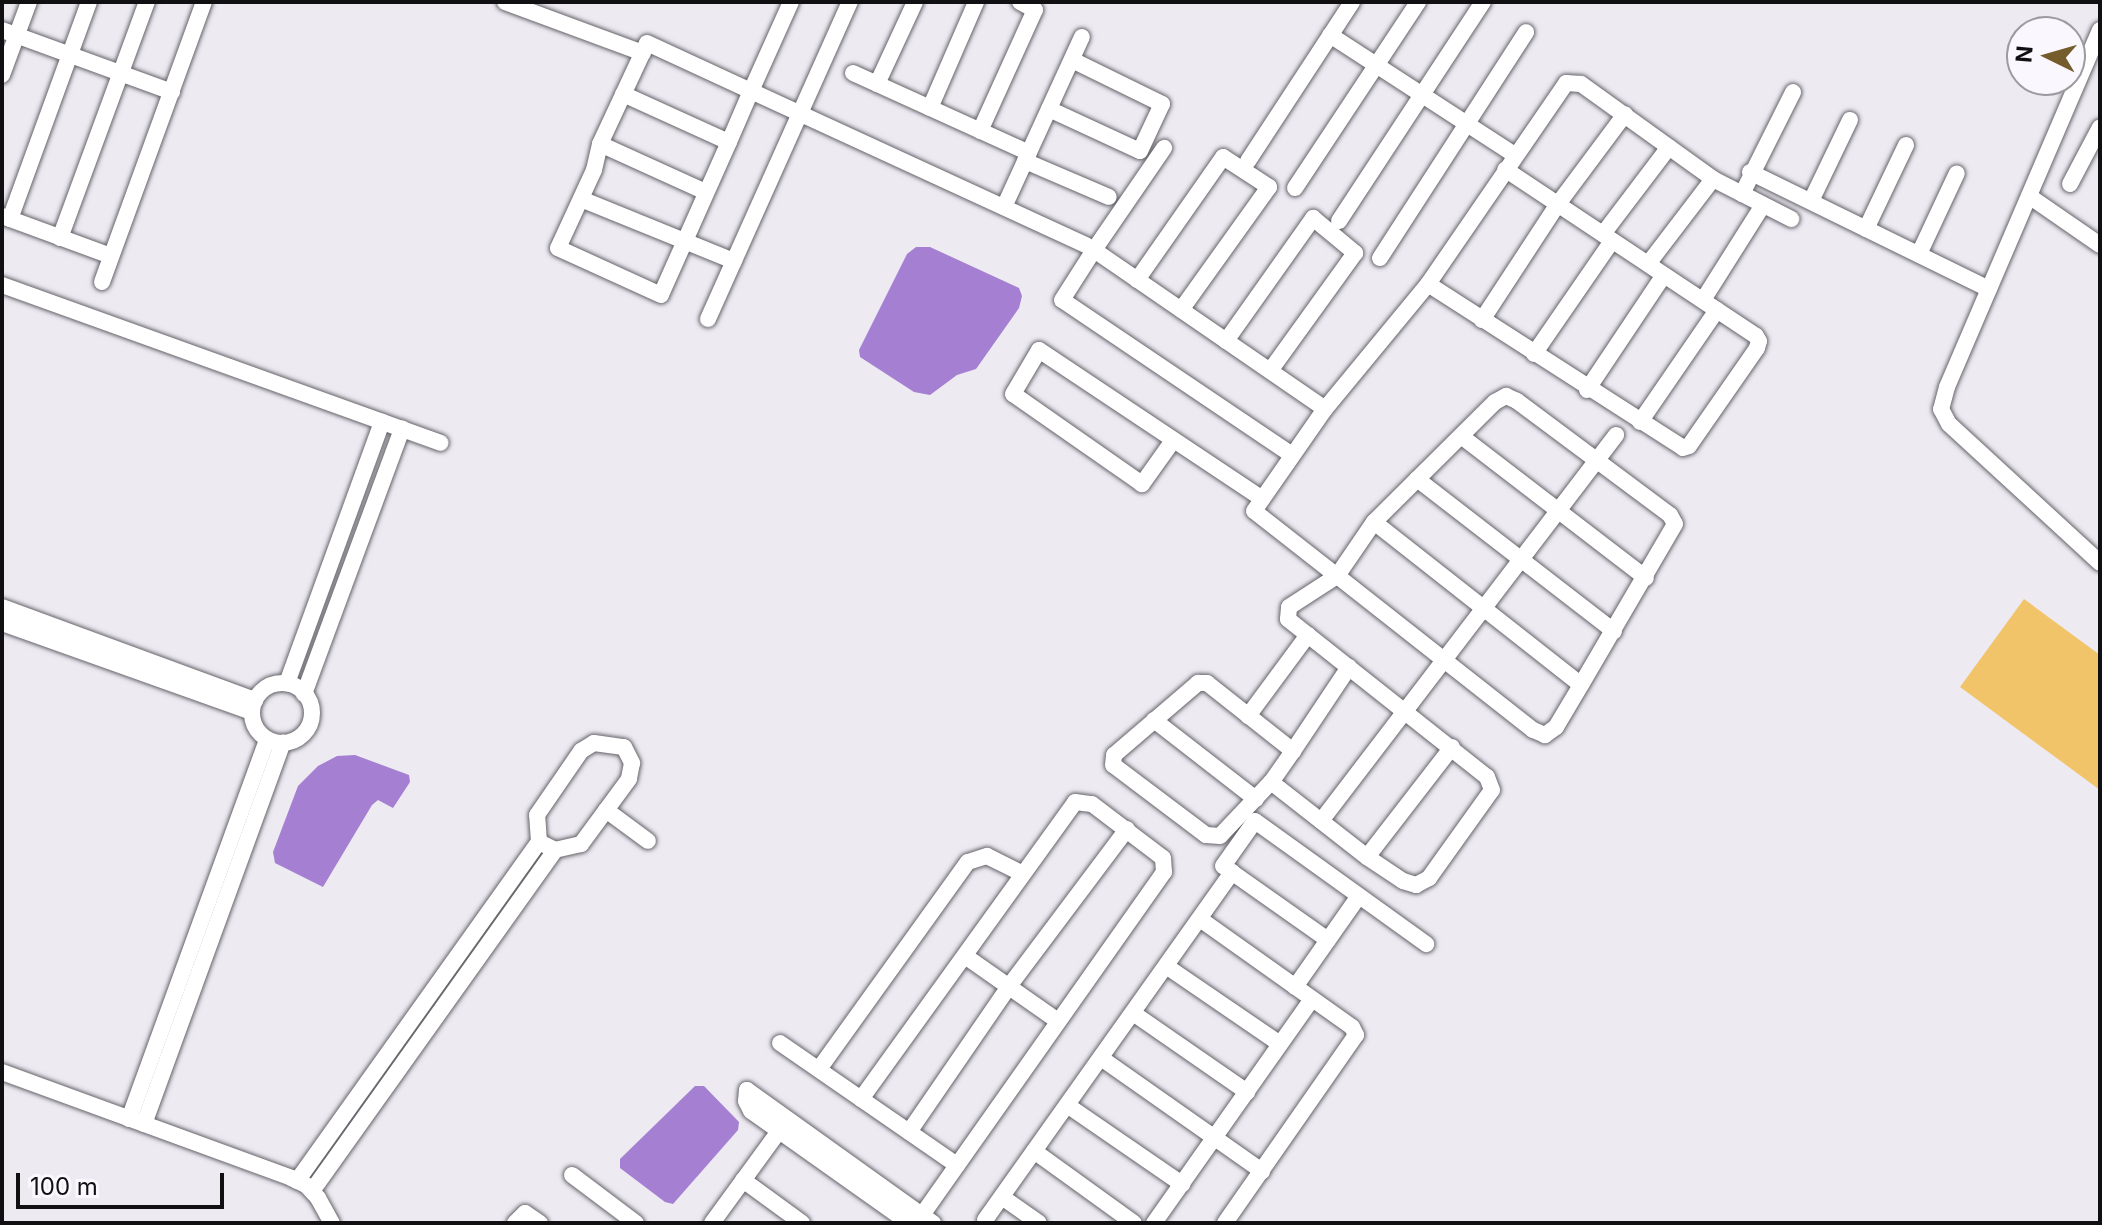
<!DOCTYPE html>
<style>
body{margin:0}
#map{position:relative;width:2102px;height:1225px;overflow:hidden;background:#edeaf2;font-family:Inter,sans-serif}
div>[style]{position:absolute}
.green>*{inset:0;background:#f2c46a}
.water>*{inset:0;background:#a57fd1}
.roads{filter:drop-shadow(0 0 2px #656369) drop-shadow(0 0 2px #656369)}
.minor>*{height:16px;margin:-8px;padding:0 8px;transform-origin:8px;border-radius:8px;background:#fff}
.minor>.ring{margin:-8px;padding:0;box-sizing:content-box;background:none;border:16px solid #fff;border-radius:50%}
span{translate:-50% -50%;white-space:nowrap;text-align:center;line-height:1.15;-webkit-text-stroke:8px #faf8fe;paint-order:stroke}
.frame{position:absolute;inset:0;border:4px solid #100f12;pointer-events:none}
.north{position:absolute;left:2006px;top:16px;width:80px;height:80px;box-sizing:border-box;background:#faf8fe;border:2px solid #9c9ba0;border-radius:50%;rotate:275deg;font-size:22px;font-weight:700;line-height:32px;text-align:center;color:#100f12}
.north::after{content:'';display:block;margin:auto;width:28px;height:36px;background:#745c2d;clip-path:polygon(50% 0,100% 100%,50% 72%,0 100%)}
.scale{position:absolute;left:16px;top:1173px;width:208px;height:36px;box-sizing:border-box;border:4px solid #100f12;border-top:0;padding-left:10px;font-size:24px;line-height:28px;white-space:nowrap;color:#100f12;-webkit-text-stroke:6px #faf8fe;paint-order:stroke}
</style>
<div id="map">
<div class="green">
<div style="clip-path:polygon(2024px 599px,2100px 655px,2100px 790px,1960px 687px)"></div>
</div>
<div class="water">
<div style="clip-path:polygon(916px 247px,930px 247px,1019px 288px,1022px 296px,1019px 308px,976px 369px,957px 375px,930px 395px,914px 392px,860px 357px,859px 350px,907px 254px)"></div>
<div style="clip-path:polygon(355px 755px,409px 775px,410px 782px,393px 808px,378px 800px,372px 805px,323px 887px,275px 863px,273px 852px,298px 786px,318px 766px,337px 756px)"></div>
<div style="clip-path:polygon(695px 1086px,704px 1086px,739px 1122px,738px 1130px,673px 1204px,665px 1202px,620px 1168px,620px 1159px)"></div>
</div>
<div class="roads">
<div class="minor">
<div style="left:505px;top:2px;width:147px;rotate:20.3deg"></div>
<div style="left:791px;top:2px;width:98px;rotate:114.2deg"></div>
<div style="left:751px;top:91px;width:56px;rotate:113.3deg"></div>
<div style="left:729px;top:142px;width:167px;rotate:114deg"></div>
<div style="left:661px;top:295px;width:113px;rotate:-155.5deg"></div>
<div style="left:558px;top:248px;width:86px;rotate:-65.2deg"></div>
<div style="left:594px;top:170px;width:27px;rotate:-77deg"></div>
<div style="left:600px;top:144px;width:111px;rotate:-65deg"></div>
<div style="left:647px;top:43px;width:115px;rotate:24.8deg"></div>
<div style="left:751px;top:91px;width:369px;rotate:24.7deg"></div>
<div style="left:2px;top:30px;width:181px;rotate:20deg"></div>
<div style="left:2100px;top:30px;width:388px;rotate:113.2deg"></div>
<div style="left:1947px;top:387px;width:23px;rotate:105deg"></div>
<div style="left:1941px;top:409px;width:17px;rotate:62deg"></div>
<div style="left:1949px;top:424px;width:205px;rotate:42.6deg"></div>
<div style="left:1330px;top:35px;width:221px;rotate:33deg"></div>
<div style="left:853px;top:73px;width:193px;rotate:24.4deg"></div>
<div style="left:2px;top:75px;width:78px;rotate:-69.7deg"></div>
<div style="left:877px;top:84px;width:90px;rotate:-65.1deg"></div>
<div style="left:623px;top:94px;width:116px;rotate:24.4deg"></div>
<div style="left:930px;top:108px;width:116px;rotate:-66.5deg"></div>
<div style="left:1049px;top:109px;width:100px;rotate:24.8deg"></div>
<div style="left:1140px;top:151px;width:52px;rotate:-64.9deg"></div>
<div style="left:1162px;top:104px;width:100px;rotate:-153.9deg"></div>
<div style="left:980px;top:131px;width:133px;rotate:-65.6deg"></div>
<div style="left:1035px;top:10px;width:17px;rotate:-152deg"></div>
<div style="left:600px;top:144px;width:116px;rotate:24.4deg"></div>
<div style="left:1025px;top:161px;width:91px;rotate:23.2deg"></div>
<div style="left:1248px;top:161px;width:190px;rotate:-56.8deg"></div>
<div style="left:1750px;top:172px;width:266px;rotate:26.1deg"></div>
<div style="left:2070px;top:184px;width:64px;rotate:-62.2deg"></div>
<div style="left:1295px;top:188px;width:223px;rotate:-56.5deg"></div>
<div style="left:1742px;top:194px;width:114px;rotate:-63.4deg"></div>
<div style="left:2029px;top:196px;width:86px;rotate:34.6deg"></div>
<div style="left:581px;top:199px;width:165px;rotate:22.1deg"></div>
<div style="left:1811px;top:201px;width:90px;rotate:-64.3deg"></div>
<div style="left:1004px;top:207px;width:187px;rotate:-65.4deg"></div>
<div style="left:2px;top:216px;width:116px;rotate:20.2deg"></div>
<div style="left:10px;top:219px;width:231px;rotate:-70deg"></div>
<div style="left:1339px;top:221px;width:262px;rotate:-56.7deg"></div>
<div style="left:1866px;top:229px;width:93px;rotate:-64.5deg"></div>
<div style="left:1603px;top:234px;width:109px;rotate:-52.8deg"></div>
<div style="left:60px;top:238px;width:252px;rotate:-69.8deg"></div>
<div style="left:1094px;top:250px;width:124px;rotate:-55.5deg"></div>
<div style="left:1919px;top:254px;width:89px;rotate:-64.9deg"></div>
<div style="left:1380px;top:258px;width:269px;rotate:-57.1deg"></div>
<div style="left:1648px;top:264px;width:107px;rotate:-52.6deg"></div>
<div style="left:1137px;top:280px;width:150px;rotate:-55deg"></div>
<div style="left:1223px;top:157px;width:55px;rotate:33.1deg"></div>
<div style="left:1269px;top:187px;width:151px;rotate:125.6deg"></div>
<div style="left:102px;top:282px;width:298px;rotate:-70deg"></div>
<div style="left:1428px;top:284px;width:303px;rotate:32.7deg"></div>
<div style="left:1683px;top:448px;width:6px;rotate:-18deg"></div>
<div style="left:1689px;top:446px;width:119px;rotate:-55.2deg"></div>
<div style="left:1757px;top:348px;width:7px;rotate:-74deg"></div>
<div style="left:1759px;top:341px;width:6px;rotate:-121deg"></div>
<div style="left:1756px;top:336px;width:301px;rotate:-146.4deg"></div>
<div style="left:2px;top:285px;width:466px;rotate:19.8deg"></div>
<div style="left:1703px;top:300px;width:112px;rotate:-57.7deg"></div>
<div style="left:708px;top:319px;width:347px;rotate:-65.9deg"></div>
<div style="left:1482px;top:320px;width:139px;rotate:-56.8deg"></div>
<div style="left:1558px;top:204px;width:112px;rotate:-53.3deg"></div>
<div style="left:1226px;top:341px;width:151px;rotate:-54.7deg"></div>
<div style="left:1313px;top:218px;width:55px;rotate:39.8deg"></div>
<div style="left:1355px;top:253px;width:145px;rotate:125.8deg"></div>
<div style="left:1534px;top:354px;width:137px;rotate:-55.4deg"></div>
<div style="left:1587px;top:390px;width:138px;rotate:-56.2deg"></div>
<div style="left:1506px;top:396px;width:12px;rotate:24deg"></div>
<div style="left:1517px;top:401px;width:191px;rotate:36.7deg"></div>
<div style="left:1670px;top:515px;width:10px;rotate:61deg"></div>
<div style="left:1675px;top:524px;width:186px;rotate:120.3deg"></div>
<div style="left:1581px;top:685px;width:49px;rotate:120.8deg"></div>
<div style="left:1556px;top:727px;width:14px;rotate:144deg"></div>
<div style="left:1545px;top:735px;width:13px;rotate:-157deg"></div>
<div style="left:1533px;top:730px;width:249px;rotate:-141.8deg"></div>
<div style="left:1337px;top:576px;width:65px;rotate:-55.6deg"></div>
<div style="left:1374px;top:522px;width:170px;rotate:-44.8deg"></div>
<div style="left:1495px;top:402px;width:13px;rotate:-29deg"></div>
<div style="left:1640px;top:422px;width:136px;rotate:-55.5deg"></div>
<div style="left:1461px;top:436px;width:233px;rotate:37.5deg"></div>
<div style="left:1172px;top:442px;width:52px;rotate:125.5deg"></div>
<div style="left:1142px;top:484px;width:157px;rotate:-145.1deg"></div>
<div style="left:1013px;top:394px;width:51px;rotate:-59.4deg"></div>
<div style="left:1039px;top:350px;width:268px;rotate:33.7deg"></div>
<div style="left:1292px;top:455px;width:277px;rotate:-146deg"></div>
<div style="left:1062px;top:300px;width:59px;rotate:-57.4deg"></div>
<div style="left:1094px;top:250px;width:280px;rotate:34.5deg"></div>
<div style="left:1417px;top:479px;width:249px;rotate:37.7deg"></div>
<div style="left:1374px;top:522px;width:263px;rotate:38.2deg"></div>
<div style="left:2px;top:607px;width:270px;rotate:20.2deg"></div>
<div style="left:2px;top:623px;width:265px;rotate:19.6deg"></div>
<div style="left:287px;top:683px;width:278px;rotate:-70deg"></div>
<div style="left:1198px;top:683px;width:9px"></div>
<div style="left:1207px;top:683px;width:110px;rotate:38.3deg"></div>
<div style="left:1293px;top:751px;width:38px;rotate:125deg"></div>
<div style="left:1271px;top:782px;width:74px;rotate:133.4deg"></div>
<div style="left:1220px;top:836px;width:14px;rotate:-176deg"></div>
<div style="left:1206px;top:835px;width:116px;rotate:-143deg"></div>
<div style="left:1113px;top:765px;width:10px;rotate:-84deg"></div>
<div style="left:1114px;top:755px;width:111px;rotate:-40.6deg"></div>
<div class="ring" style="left:252px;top:683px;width:44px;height:44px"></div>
<div style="left:304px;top:694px;width:283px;rotate:-69.7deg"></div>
<div style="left:1248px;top:716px;width:101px;rotate:-53.5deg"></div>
<div style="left:1154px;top:720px;width:129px;rotate:37.8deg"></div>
<div style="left:594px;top:743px;width:30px;rotate:8deg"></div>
<div style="left:624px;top:747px;width:18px;rotate:63deg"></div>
<div style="left:632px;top:763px;width:16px;rotate:101deg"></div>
<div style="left:629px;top:779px;width:81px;rotate:126.4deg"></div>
<div style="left:581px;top:844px;width:27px;rotate:167deg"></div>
<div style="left:555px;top:850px;width:18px;rotate:-153deg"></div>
<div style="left:539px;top:842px;width:27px;rotate:-94deg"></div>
<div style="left:537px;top:815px;width:78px;rotate:-55.5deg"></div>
<div style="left:581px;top:751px;width:15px;rotate:-32deg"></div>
<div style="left:1293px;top:751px;width:101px;rotate:-56.3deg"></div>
<div style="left:1271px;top:782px;width:122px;rotate:38deg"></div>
<div style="left:1367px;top:857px;width:43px;rotate:33.7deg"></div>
<div style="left:1403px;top:881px;width:14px;rotate:17deg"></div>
<div style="left:1416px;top:885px;width:15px;rotate:-28deg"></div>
<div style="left:1429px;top:878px;width:108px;rotate:-54.4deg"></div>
<div style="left:1492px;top:790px;width:14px;rotate:-111deg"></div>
<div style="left:1487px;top:777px;width:254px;rotate:-141.6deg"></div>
<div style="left:1288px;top:619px;width:12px;rotate:-85deg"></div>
<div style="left:1289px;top:607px;width:57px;rotate:-32.9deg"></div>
<div style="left:1337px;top:576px;width:105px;rotate:-141.9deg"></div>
<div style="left:1254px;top:511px;width:124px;rotate:-55.2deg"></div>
<div style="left:1325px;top:409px;width:162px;rotate:-50.5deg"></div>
<div style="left:1428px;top:284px;width:244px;rotate:-55.5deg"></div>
<div style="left:1566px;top:83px;width:15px;rotate:4deg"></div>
<div style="left:1581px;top:84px;width:163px;rotate:35.7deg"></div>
<div style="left:1713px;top:179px;width:88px;rotate:27.1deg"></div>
<div style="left:606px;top:810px;width:52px;rotate:36.4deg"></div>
<div style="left:1321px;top:821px;width:486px;rotate:-52.6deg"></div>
<div style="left:1367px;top:857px;width:139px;rotate:-52.3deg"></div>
<div style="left:1200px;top:919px;width:186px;rotate:35.4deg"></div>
<div style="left:1352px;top:1027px;width:9px;rotate:63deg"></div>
<div style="left:1356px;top:1035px;width:229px;rotate:124.9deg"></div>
<div style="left:1328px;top:940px;width:128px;rotate:-144.8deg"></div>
<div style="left:1223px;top:866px;width:55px;rotate:-54.6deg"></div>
<div style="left:1255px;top:821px;width:211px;rotate:35.7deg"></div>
<div style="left:965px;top:956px;width:113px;rotate:35deg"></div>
<div style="left:1166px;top:966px;width:138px;rotate:34.4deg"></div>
<div style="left:1295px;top:987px;width:111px;rotate:-54.9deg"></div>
<div style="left:1133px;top:1013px;width:139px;rotate:34.7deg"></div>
<div style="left:780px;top:1043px;width:215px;rotate:34.6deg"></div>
<div style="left:1101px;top:1058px;width:197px;rotate:35.1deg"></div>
<div style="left:819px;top:1069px;width:255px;rotate:-54.3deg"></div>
<div style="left:968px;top:862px;width:20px;rotate:-18deg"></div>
<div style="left:987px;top:856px;width:40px;rotate:26.6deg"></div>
<div style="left:2px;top:1072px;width:308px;rotate:20.1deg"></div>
<div style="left:291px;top:1178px;width:17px;rotate:25deg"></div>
<div style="left:306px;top:1185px;width:18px;rotate:47deg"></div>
<div style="left:318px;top:1198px;width:29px;rotate:61deg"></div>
<div style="left:747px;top:1090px;width:229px;rotate:35.6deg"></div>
<div style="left:747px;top:1090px;width:11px;rotate:95deg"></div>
<div style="left:746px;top:1101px;width:11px;rotate:63deg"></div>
<div style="left:751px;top:1111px;width:194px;rotate:35.3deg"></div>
<div style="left:861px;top:1099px;width:366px;rotate:-54.2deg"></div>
<div style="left:1075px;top:802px;width:17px;rotate:7deg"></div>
<div style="left:1092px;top:804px;width:89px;rotate:37.3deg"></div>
<div style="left:1163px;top:858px;width:14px;rotate:86deg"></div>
<div style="left:1164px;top:872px;width:430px;rotate:125.2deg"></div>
<div style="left:1067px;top:1105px;width:140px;rotate:34.5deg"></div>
<div style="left:129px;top:1119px;width:404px;rotate:-70deg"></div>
<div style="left:144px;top:1124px;width:406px;rotate:-70deg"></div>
<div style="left:909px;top:1132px;width:178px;rotate:-55.5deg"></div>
<div style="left:1010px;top:985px;width:195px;rotate:-53.1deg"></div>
<div style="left:1034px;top:1151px;width:123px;rotate:35.8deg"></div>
<div style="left:572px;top:1175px;width:80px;rotate:36.9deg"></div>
<div style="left:743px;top:1180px;width:73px;rotate:36.1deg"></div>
<div style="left:297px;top:1181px;width:417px;rotate:-54.5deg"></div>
<div style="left:312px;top:1191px;width:419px;rotate:-54.5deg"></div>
<div style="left:1002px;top:1197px;width:45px;rotate:35.1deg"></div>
<div style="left:985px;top:1220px;width:427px;rotate:-54.6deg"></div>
<div style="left:515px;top:1223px;width:14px;rotate:-45deg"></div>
<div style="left:525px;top:1213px;width:18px;rotate:34deg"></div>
<div style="left:712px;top:1223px;width:114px;rotate:-53.9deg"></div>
<div style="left:1154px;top:1223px;width:274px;rotate:-54.8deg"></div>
</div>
</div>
<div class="frame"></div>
<div class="north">N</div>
<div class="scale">100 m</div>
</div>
